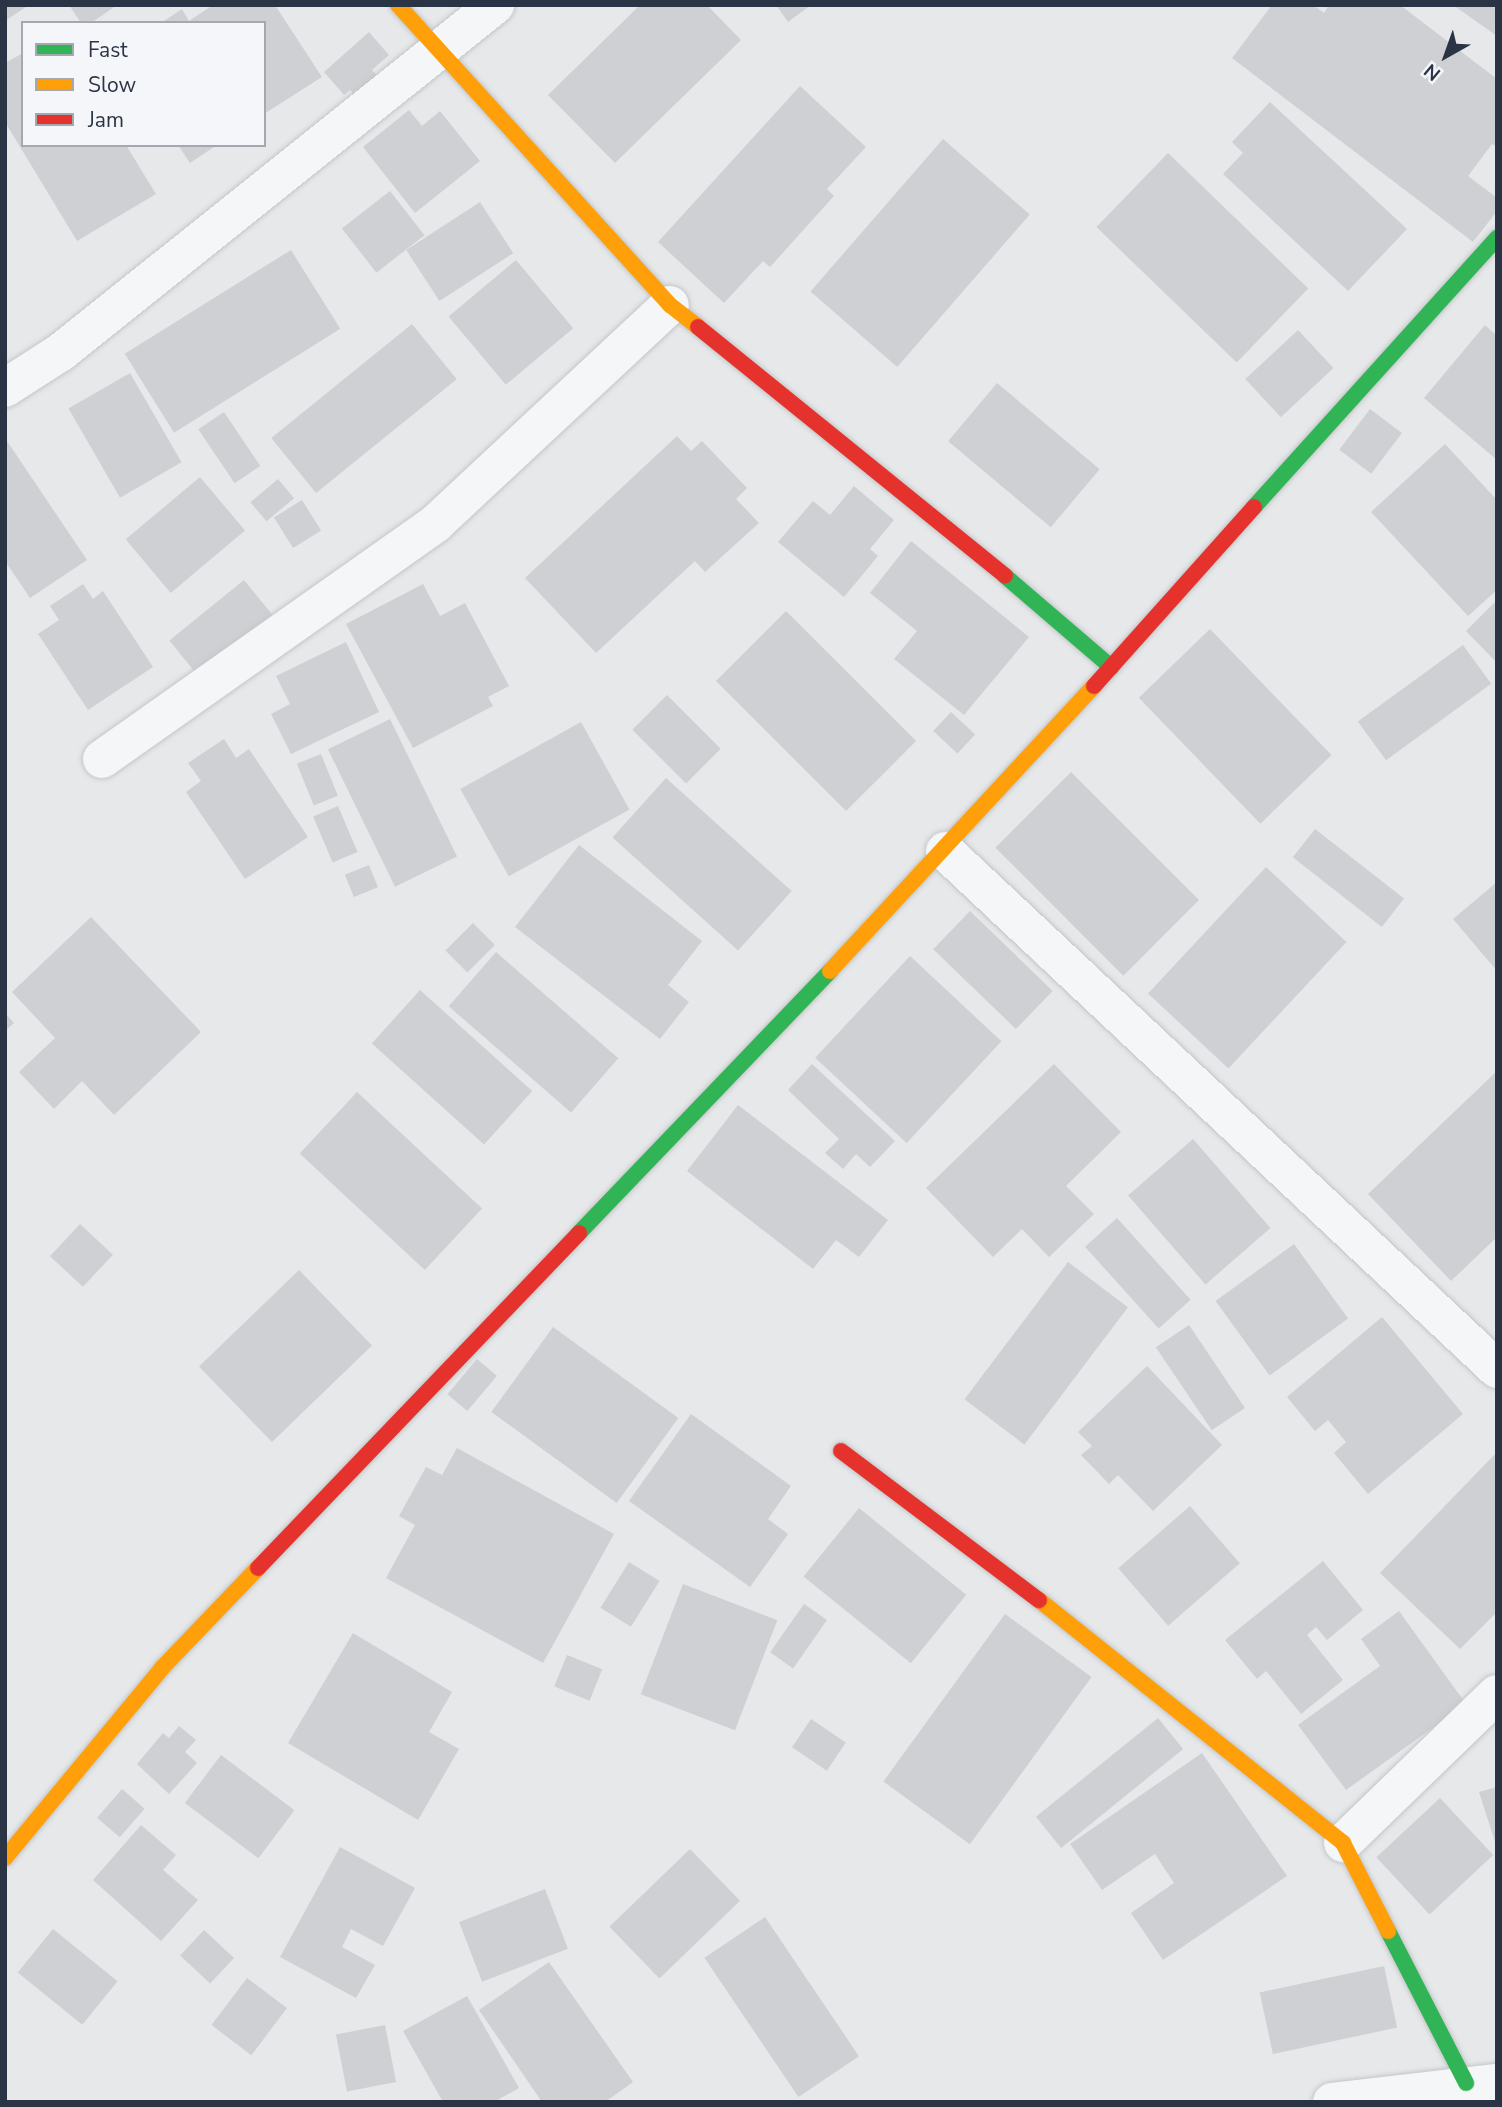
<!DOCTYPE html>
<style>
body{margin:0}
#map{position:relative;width:1502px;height:2107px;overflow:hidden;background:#e6e8ea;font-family:"Nunito Sans",sans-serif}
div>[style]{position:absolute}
.building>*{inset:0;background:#ced0d3;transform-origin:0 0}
.roads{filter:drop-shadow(0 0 2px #c4c6c8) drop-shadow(0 0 2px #c4c6c8)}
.street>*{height:38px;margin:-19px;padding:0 19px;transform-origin:19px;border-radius:19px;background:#f5f6f7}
.fast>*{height:16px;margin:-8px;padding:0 8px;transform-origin:8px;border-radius:8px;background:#30b455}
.slow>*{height:16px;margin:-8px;padding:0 8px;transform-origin:8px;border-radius:8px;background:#ff9f0a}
.jam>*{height:16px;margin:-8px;padding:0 8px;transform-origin:8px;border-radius:8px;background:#e5322d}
span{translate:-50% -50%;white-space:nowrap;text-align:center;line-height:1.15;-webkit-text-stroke:5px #f4f6f9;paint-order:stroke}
.frame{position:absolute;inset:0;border:7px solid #2b3445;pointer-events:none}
.legend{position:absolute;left:21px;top:21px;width:245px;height:126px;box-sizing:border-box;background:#f4f6f9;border:2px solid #a4a8b1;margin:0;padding:9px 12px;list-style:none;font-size:21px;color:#2b3445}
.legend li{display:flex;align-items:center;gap:14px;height:35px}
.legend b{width:35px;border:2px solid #a4a8b1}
.north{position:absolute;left:1411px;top:21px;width:70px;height:70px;-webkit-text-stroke:5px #f4f6f9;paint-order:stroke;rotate:220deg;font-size:19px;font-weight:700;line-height:28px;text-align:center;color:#2b3445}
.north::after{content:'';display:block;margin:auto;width:24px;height:32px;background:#2b3445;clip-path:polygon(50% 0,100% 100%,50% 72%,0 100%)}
</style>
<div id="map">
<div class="building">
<div style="clip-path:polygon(5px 5px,29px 5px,5px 21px)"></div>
<div style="clip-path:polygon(69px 5px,117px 5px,91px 23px,81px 23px)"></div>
<div style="clip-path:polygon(213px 5px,275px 5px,322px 77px,264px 114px,264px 23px,161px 23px,182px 9px,189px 21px)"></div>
<div style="clip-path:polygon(640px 5px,707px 5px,741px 40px,615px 163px,548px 95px)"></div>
<div style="clip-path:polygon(776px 5px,811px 5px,788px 22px)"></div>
<div style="clip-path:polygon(1272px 5px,1313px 5px,1324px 13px,1329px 5px,1400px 5px,1497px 79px,1497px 147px,1492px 144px,1468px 176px,1497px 198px,1497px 211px,1473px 242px,1232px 58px)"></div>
<div style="clip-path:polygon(1453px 5px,1497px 5px,1497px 36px)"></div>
<div style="clip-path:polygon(369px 32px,389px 55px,372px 70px,379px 77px,357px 97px,350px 90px,344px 95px,324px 72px)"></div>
<div style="clip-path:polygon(23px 53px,23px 145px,126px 145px,156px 194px,77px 241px,5px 122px,5px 63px)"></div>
<div style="clip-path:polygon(800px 86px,866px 147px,827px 189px,834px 196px,770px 267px,763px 261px,724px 303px,658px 242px)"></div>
<div style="clip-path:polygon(1270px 102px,1407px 229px,1348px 291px,1223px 174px,1243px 153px,1232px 142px)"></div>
<div style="clip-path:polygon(409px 110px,422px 126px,440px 111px,480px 161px,415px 213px,363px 147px)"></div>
<div style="left:943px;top:139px;width:115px;height:202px;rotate:41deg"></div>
<div style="clip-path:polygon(178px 145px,217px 145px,190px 163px)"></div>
<div style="left:1168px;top:153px;width:195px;height:103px;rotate:44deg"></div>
<div style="left:390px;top:191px;width:56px;height:61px;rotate:52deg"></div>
<div style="left:480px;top:202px;width:61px;height:88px;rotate:57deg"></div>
<div style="left:291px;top:250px;width:93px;height:196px;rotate:58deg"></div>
<div style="left:516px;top:260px;width:89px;height:88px;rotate:50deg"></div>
<div style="left:412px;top:324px;width:71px;height:181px;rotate:51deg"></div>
<div style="clip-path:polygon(1485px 325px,1497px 336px,1497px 460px,1424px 398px)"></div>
<div style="left:1298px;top:330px;width:52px;height:72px;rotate:47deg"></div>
<div style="left:130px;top:373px;width:103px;height:71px;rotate:60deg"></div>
<div style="left:997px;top:383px;width:134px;height:76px;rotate:40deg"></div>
<div style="left:1370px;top:409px;width:40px;height:51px;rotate:37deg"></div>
<div style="left:224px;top:412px;width:65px;height:31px;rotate:56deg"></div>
<div style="clip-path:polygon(677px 436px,691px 451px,702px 441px,747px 488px,736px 499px,759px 523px,705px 572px,695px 561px,596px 653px,525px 578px)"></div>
<div style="clip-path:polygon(5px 438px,87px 560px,30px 598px,5px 561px)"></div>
<div style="clip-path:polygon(1445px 444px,1497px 500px,1497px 590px,1468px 616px,1371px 512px)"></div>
<div style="left:200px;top:477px;width:70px;height:97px;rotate:50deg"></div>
<div style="left:278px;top:479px;width:25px;height:36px;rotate:50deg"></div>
<div style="clip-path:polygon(854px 486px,894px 520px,870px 549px,878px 556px,844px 597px,778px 542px,813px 501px,830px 515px)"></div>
<div style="left:302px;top:500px;width:36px;height:33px;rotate:58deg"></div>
<div style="clip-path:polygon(911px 541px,1029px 637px,964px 715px,894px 659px,917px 631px,870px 593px)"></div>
<div style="left:244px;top:580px;width:49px;height:96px;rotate:51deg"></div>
<div style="clip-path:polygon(83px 584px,93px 599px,103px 591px,153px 667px,88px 710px,38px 634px,59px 620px,50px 606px)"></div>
<div style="clip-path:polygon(423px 584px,440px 616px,465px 603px,509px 686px,488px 697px,493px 706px,413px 748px,346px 624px)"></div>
<div style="clip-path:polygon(1497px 600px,1497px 663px,1466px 631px)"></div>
<div style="left:786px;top:611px;width:184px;height:99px;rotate:45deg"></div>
<div style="left:1210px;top:629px;width:175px;height:99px;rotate:46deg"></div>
<div style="clip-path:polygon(346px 642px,379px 712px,291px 754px,271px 714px,290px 704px,276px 676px)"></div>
<div style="left:1463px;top:645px;width:48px;height:130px;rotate:54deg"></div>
<div style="left:667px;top:695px;width:76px;height:49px;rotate:45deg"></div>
<div style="left:951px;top:712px;width:33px;height:26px;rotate:43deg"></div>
<div style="left:390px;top:719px;width:153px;height:69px;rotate:64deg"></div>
<div style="left:581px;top:722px;width:100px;height:138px;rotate:61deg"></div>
<div style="clip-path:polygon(224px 739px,236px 758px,249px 749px,308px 837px,245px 879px,186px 792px,201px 781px,188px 763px)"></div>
<div style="left:321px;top:754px;width:45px;height:26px;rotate:68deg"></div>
<div style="left:1071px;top:772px;width:181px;height:107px;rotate:45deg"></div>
<div style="left:666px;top:778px;width:169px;height:80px;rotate:42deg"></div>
<div style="left:338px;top:806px;width:50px;height:27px;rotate:67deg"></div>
<div style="left:1315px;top:829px;width:113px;height:36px;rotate:38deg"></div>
<div style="clip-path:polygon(579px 845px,702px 941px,668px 985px,689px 1002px,660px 1039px,515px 927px)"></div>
<div style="left:369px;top:865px;width:24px;height:26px;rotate:68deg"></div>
<div style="left:1266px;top:867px;width:110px;height:173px;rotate:43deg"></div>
<div style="clip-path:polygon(1497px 882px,1497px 971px,1453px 919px)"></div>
<div style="left:970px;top:911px;width:115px;height:53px;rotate:44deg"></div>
<div style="clip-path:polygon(91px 917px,201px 1032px,114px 1115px,82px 1081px,54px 1109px,19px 1072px,55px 1038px,12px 992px)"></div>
<div style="left:473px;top:923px;width:31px;height:39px;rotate:45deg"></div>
<div style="left:496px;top:952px;width:162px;height:72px;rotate:41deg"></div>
<div style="left:910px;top:956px;width:125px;height:139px;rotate:43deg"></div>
<div style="left:420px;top:990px;width:151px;height:72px;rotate:42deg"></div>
<div style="clip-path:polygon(5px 1013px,14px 1023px,5px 1031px)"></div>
<div style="clip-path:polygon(812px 1064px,895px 1141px,870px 1167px,856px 1154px,843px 1169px,825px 1153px,839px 1139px,788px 1090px)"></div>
<div style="clip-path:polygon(1054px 1064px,1121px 1132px,1066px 1186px,1094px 1214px,1049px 1257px,1022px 1229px,993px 1257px,926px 1188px)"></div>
<div style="clip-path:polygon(1497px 1071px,1497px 1237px,1451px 1281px,1368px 1194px)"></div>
<div style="left:357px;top:1092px;width:171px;height:84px;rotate:43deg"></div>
<div style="clip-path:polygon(738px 1105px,888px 1220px,859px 1257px,836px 1240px,813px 1269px,687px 1171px)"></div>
<div style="left:1193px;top:1139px;width:118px;height:86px;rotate:49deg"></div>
<div style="left:1117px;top:1218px;width:110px;height:43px;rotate:48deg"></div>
<div style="left:80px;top:1224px;width:45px;height:44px;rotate:43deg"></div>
<div style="left:1294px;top:1244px;width:92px;height:97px;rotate:54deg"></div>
<div style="left:1068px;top:1262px;width:75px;height:172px;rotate:37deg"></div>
<div style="left:299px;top:1270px;width:105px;height:139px;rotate:46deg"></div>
<div style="clip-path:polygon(1382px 1317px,1463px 1414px,1368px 1494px,1334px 1453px,1346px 1442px,1328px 1420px,1315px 1431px,1287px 1397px)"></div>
<div style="left:1189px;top:1325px;width:100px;height:40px;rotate:56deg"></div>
<div style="left:553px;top:1327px;width:155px;height:105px;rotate:36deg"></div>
<div style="left:477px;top:1359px;width:26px;height:46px;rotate:40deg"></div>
<div style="clip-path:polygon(1147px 1366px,1222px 1445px,1153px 1511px,1118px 1475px,1109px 1484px,1081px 1455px,1092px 1446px,1078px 1432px)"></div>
<div style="clip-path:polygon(691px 1414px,791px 1486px,768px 1519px,788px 1534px,750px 1587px,629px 1501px)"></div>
<div style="clip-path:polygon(457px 1448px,614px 1534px,543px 1663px,386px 1578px,415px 1525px,399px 1516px,426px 1467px,442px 1475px)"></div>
<div style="clip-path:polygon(1497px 1452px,1497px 1612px,1460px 1649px,1380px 1573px)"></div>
<div style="left:1190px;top:1506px;width:76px;height:95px;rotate:49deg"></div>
<div style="left:859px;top:1508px;width:138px;height:88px;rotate:39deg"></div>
<div style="clip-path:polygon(1323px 1561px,1363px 1610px,1327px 1640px,1316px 1627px,1307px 1635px,1343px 1680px,1301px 1714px,1266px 1671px,1257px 1679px,1225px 1640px)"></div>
<div style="left:629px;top:1562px;width:36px;height:54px;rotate:32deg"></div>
<div style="left:683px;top:1584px;width:101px;height:118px;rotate:21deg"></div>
<div style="left:804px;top:1604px;width:28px;height:59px;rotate:35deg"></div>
<div style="clip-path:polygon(1399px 1611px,1466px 1704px,1346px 1790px,1298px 1725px,1380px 1666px,1361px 1639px)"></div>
<div style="left:1005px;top:1614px;width:107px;height:207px;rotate:36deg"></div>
<div style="clip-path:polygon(353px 1633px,452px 1692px,429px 1732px,459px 1749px,418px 1820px,288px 1743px)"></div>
<div style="left:567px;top:1655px;width:38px;height:34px;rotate:22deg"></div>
<div style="left:1158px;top:1718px;width:40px;height:157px;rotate:51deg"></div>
<div style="left:811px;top:1719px;width:42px;height:34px;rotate:34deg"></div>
<div style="clip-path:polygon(179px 1726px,196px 1740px,185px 1752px,197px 1763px,169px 1794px,137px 1764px,163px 1733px,169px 1738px)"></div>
<div style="clip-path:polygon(1202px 1753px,1287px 1876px,1163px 1960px,1131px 1913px,1174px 1883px,1155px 1854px,1102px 1890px,1070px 1844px)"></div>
<div style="left:221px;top:1755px;width:92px;height:60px;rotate:37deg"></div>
<div style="clip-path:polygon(1497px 1787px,1497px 1845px,1496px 1845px,1479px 1792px)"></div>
<div style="left:122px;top:1789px;width:30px;height:38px;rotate:41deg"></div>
<div style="left:1440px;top:1798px;width:78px;height:87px;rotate:47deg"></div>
<div style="clip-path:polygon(141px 1825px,176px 1855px,163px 1870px,198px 1900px,161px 1941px,93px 1880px)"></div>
<div style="clip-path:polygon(340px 1847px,415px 1888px,383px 1946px,351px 1929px,342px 1947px,375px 1965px,356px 1998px,280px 1957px)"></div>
<div style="left:690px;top:1849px;width:72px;height:112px;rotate:46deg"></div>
<div style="left:545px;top:1889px;width:64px;height:92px;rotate:69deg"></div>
<div style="left:765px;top:1917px;width:168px;height:73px;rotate:56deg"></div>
<div style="left:53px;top:1929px;width:83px;height:56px;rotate:39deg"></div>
<div style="left:204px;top:1930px;width:41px;height:35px;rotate:43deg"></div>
<div style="clip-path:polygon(549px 1962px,633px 2082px,605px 2102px,542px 2102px,479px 2010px)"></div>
<div style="left:1384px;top:1966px;width:63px;height:127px;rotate:78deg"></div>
<div style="left:247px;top:1978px;width:50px;height:59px;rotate:37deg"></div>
<div style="clip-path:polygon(467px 1996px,519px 2088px,494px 2102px,443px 2102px,403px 2031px)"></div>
<div style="left:385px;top:2025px;width:58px;height:50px;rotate:79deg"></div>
</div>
<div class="roads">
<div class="street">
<div style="left:5px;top:388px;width:67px;rotate:-32.7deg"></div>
<div style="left:61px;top:352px;width:556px;rotate:-38.64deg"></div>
<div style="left:102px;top:759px;width:408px;rotate:-35.2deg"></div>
<div style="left:435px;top:524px;width:321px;rotate:-43deg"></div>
<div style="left:945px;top:851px;width:757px;rotate:43.18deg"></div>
<div style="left:1343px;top:1843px;width:214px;rotate:-44.1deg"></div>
<div style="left:1332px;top:2102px;width:166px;rotate:-6.6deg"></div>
</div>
<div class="fast">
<div style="left:1254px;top:507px;width:363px;rotate:-47.9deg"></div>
<div style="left:1005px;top:576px;width:140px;rotate:40.6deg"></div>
<div style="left:579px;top:1233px;width:363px;rotate:-46.2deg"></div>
<div style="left:1388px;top:1931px;width:171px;rotate:62.8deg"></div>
</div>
<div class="slow">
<div style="left:398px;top:5px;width:405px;rotate:47.8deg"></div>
<div style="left:670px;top:305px;width:36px;rotate:38deg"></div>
<div style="left:830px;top:971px;width:388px;rotate:-47.2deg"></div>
<div style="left:1039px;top:1600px;width:389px;rotate:38.6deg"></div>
<div style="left:1343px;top:1843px;width:99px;rotate:62.9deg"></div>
<div style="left:5px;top:1858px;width:246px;rotate:-50.4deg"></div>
<div style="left:162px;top:1668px;width:139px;rotate:-46.2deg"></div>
</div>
<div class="jam">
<div style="left:698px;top:327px;width:395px;rotate:39deg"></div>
<div style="left:1094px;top:686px;width:240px;rotate:-48.2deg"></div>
<div style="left:841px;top:1451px;width:248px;rotate:37deg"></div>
<div style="left:258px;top:1568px;width:464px;rotate:-46.2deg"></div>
</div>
</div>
<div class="frame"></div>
<ul class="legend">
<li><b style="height:9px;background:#30b455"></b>Fast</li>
<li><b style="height:9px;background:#ff9f0a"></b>Slow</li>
<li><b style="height:9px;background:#e5322d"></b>Jam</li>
</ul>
<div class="north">N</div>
</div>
